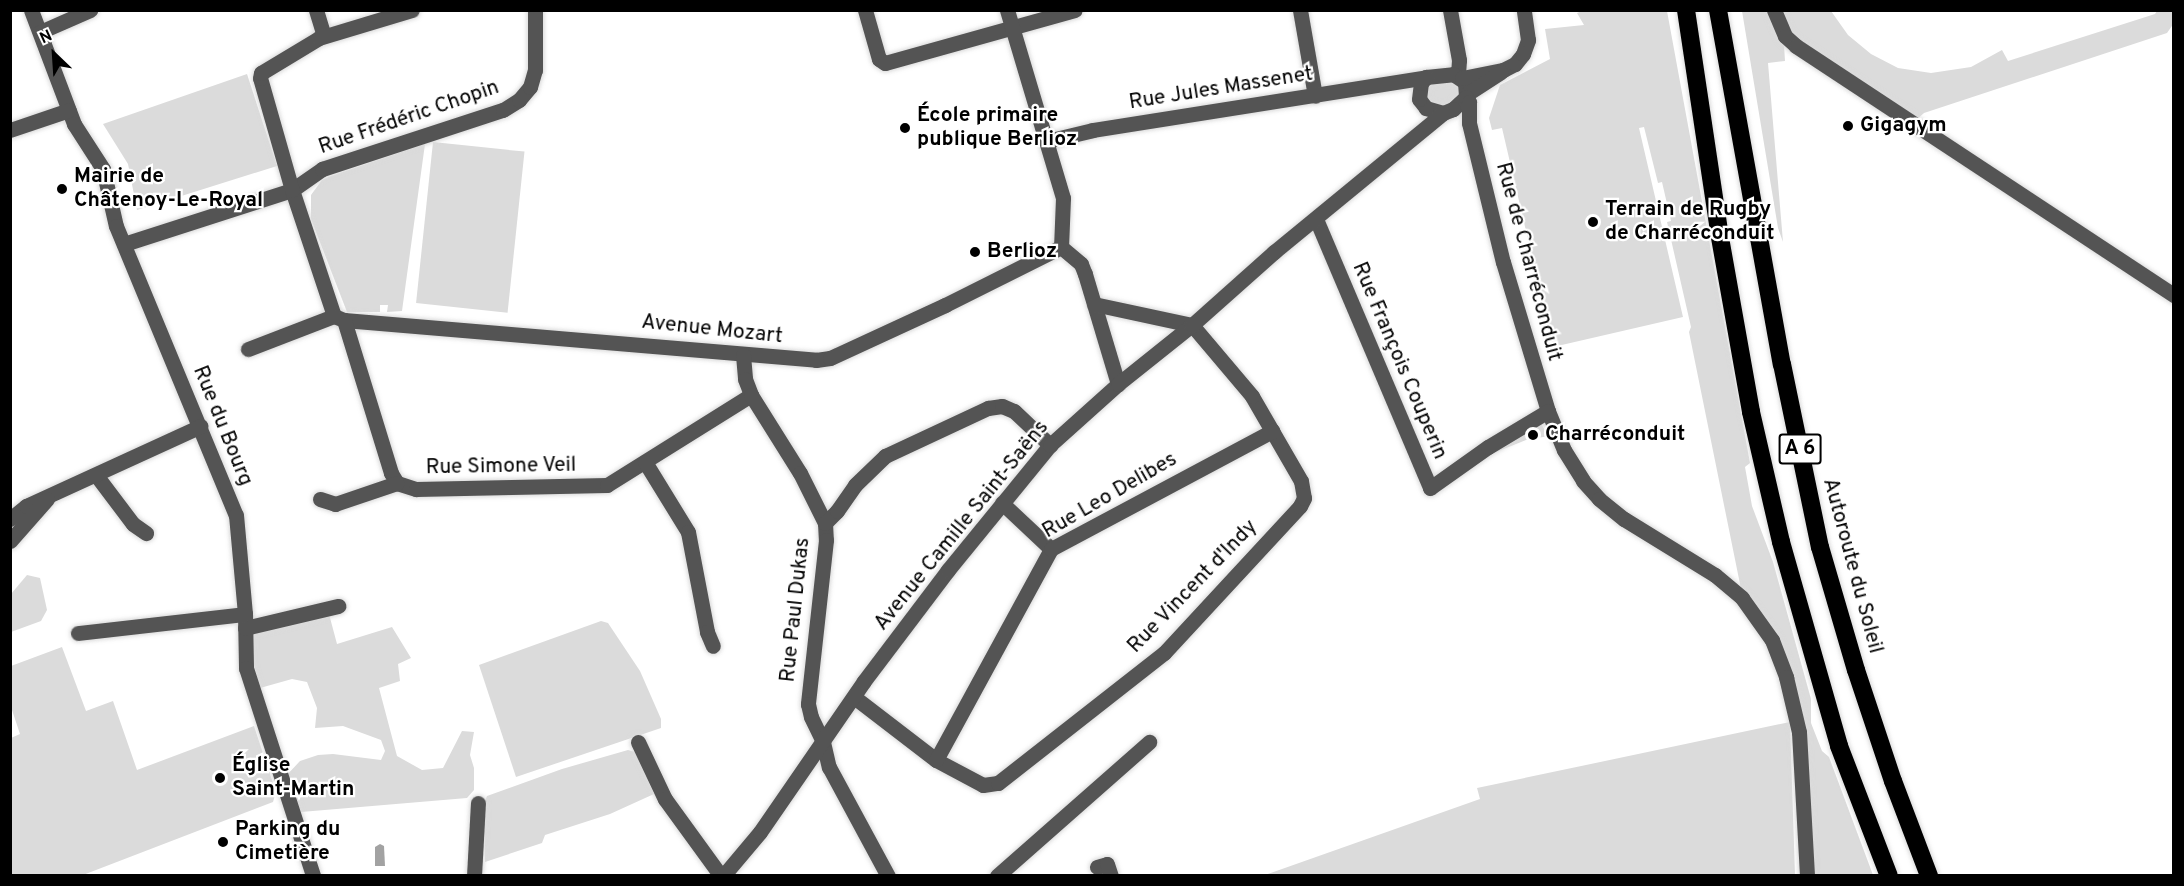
<!DOCTYPE html>
<meta charset="utf-8">
<style>
body{margin:0}
#map{position:relative;width:2184px;height:886px;overflow:hidden;background:#fff;font-family:Overpass,sans-serif}
div>[style]{position:absolute}
.green>*{inset:0;background:#dbdbdb;transform-origin:0 0}
.water>*{inset:0;background:#a2a2a2}
.roads{filter:drop-shadow(0 0 2px #dbdbdb) drop-shadow(0 0 2px #dbdbdb)}
.minor>*{height:15px;margin:-7.5px;padding:0 7.5px;transform-origin:7.5px;border-radius:7.5px;background:#545454}
.highway>*{height:18px;margin:-9px;padding:0 9px;transform-origin:9px;border-radius:9px;background:#000}
.dots>*{width:16px;height:16px;translate:-50% -50%;box-sizing:border-box;border:3px solid #fff;border-radius:50%}
span{translate:-50% -50%;white-space:nowrap;text-align:center;line-height:1.15;-webkit-text-stroke:4.5px #fff;paint-order:stroke}
.shield-label span{padding:2px 4px;background:#fff;border:2px solid;border-radius:4px;-webkit-text-stroke-width:0}
.shield-label{font-size:20px;color:#000;font-weight:700}
.street-label{font-size:21px;color:#000}
.poi-label{font-size:21px;color:#000;font-weight:700}
.left{translate:0 -50%;text-align:left}
.frame{position:absolute;inset:0;border:12px solid #000;pointer-events:none}
.north{position:absolute;left:24px;top:24px;width:60px;height:60px;-webkit-text-stroke:4px #fff;paint-order:stroke;rotate:335deg;font-size:16px;font-weight:700;line-height:24px;text-align:center;color:#000}
.north::after{content:'';display:block;margin:auto;width:21px;height:27px;background:#000;clip-path:polygon(50% 0,100% 100%,50% 72%,0 100%)}
</style>
<div id="map">
<div class="green">
<div style="clip-path:polygon(1582px 11px,1667px 11px,1750px 463px,1745px 467px,1752px 506px,1773px 562px,1811px 699px,1811px 723px,1822px 751px,1829px 757px,1873px 875px,1815px 875px,1800px 703px,1791px 673px,1741px 589px,1689px 332px,1691px 327px,1667px 222px,1671px 221px,1662px 182px,1658px 183px,1644px 127px,1639px 128px,1683px 317px,1553px 347px,1502px 128px,1492px 130px,1489px 118px,1500px 85px,1550px 59px,1545px 29px,1584px 25px,1577px 13px)"></div>
<div style="clip-path:polygon(1742px 11px,1769px 11px,1784px 45px,1785px 61px,1768px 63px,1783px 242px,1778px 228px)"></div>
<div style="clip-path:polygon(1778px 11px,1831px 11px,1848px 35px,1871px 54px,1898px 68px,1931px 73px,1971px 67px,2002px 50px,2008px 61px,2155px 14px,2157px 11px,2173px 12px,2174px 23px,2167px 33px,1924px 113px,1916px 120px,1796px 41px)"></div>
<div style="clip-path:polygon(247px 74px,277px 166px,137px 210px,128px 164px,103px 124px)"></div>
<div style="clip-path:polygon(1455px 79px,1460px 82px,1459px 97px,1442px 108px,1427px 102px,1425px 94px,1431px 82px)"></div>
<div style="left:433px;top:142px;width:92px;height:162px;rotate:6deg"></div>
<div style="clip-path:polygon(425px 144px,402px 311px,387px 312px,388px 305px,380px 305px,380px 312px,347px 312px,311px 219px,311px 195px,322px 180px,331px 176px)"></div>
<div style="clip-path:polygon(1541px 424px,1549px 436px,1526px 440px,1491px 454px)"></div>
<div style="clip-path:polygon(27px 575px,40px 578px,47px 610px,41px 621px,11px 632px,11px 594px)"></div>
<div style="clip-path:polygon(329px 614px,337px 644px,392px 627px,411px 658px,398px 664px,400px 681px,379px 688px,397px 756px,422px 770px,443px 768px,462px 731px,474px 732px,470px 755px,474px 768px,474px 790px,467px 798px,301px 812px,286px 776px,300px 761px,318px 755px,333px 754px,381px 760px,385px 751px,381px 740px,343px 726px,315px 728px,317px 708px,307px 682px,292px 679px,260px 688px,254px 665px,253px 634px)"></div>
<div style="clip-path:polygon(601px 621px,608px 623px,640px 671px,661px 719px,661px 728px,516px 777px,479px 665px)"></div>
<div style="clip-path:polygon(62px 647px,86px 711px,113px 701px,137px 770px,254px 726px,276px 792px,273px 802px,83px 875px,11px 875px,11px 738px,20px 734px,11px 707px,11px 666px)"></div>
<div style="clip-path:polygon(1790px 722px,1795px 875px,1262px 876px,1480px 799px,1477px 788px)"></div>
<div style="clip-path:polygon(628px 750px,635px 752px,654px 794px,610px 814px,545px 835px,542px 843px,485px 862px,484px 803px,487px 796px,562px 769px)"></div>
</div>
<div class="water">
<div style="clip-path:polygon(380px 844px,384px 846px,385px 866px,375px 866px,375px 847px)"></div>
</div>
<div class="roads">
<div class="minor">
<div style="left:31px;top:10px;width:122px;rotate:69.3deg"></div>
<div style="left:74px;top:124px;width:54px;rotate:57.2deg"></div>
<div style="left:103px;top:169px;width:58px;rotate:77.2deg"></div>
<div style="left:116px;top:226px;width:313px;rotate:67.5deg"></div>
<div style="left:236px;top:515px;width:99px;rotate:84.8deg"></div>
<div style="left:245px;top:614px;width:54px;rotate:88.9deg"></div>
<div style="left:246px;top:668px;width:219px;rotate:72.1deg"></div>
<div style="left:316px;top:10px;width:27px;rotate:73deg"></div>
<div style="left:865px;top:10px;width:51px;rotate:74.1deg"></div>
<div style="left:879px;top:59px;width:7px;rotate:34deg"></div>
<div style="left:885px;top:63px;width:197px;rotate:-15.6deg"></div>
<div style="left:1007px;top:10px;width:196px;rotate:73.4deg"></div>
<div style="left:1063px;top:198px;width:49px;rotate:92.3deg"></div>
<div style="left:1061px;top:247px;width:26px;rotate:40deg"></div>
<div style="left:1081px;top:264px;width:11px;rotate:68deg"></div>
<div style="left:1085px;top:274px;width:115px;rotate:73.3deg"></div>
<div style="left:1300px;top:10px;width:87px;rotate:80.1deg"></div>
<div style="left:1450px;top:10px;width:51px;rotate:79.8deg"></div>
<div style="left:1459px;top:60px;width:15px;rotate:94deg"></div>
<div style="left:1774px;top:10px;width:28px;rotate:67deg"></div>
<div style="left:1785px;top:36px;width:15px;rotate:42deg"></div>
<div style="left:1796px;top:46px;width:453px;rotate:33.4deg"></div>
<div style="left:40px;top:32px;width:55px;rotate:-23.7deg"></div>
<div style="left:1453px;top:74px;width:14px;rotate:34deg"></div>
<div style="left:1465px;top:82px;width:15px;rotate:86deg"></div>
<div style="left:1466px;top:97px;width:18px;rotate:137deg"></div>
<div style="left:1453px;top:109px;width:11px;rotate:158deg"></div>
<div style="left:1443px;top:113px;width:18px;rotate:-164deg"></div>
<div style="left:1426px;top:108px;width:11px;rotate:-128deg"></div>
<div style="left:1419px;top:99px;width:16px;rotate:-83deg"></div>
<div style="left:1421px;top:83px;width:8px;rotate:-50deg"></div>
<div style="left:1426px;top:77px;width:27px;rotate:-6deg"></div>
<div style="left:1462px;top:78px;width:42px;rotate:-11deg"></div>
<div style="left:1503px;top:70px;width:13px;rotate:-27deg"></div>
<div style="left:1515px;top:64px;width:13px;rotate:-51deg"></div>
<div style="left:1523px;top:54px;width:15px;rotate:-70deg"></div>
<div style="left:1528px;top:40px;width:30px;rotate:-98deg"></div>
<div style="left:1467px;top:94px;width:40px;rotate:-32.9deg"></div>
<div style="left:1466px;top:97px;width:6px;rotate:59deg"></div>
<div style="left:1469px;top:102px;width:21px;rotate:90deg"></div>
<div style="left:1469px;top:123px;width:143px;rotate:76.3deg"></div>
<div style="left:1503px;top:262px;width:156px;rotate:73.2deg"></div>
<div style="left:1548px;top:411px;width:42px;rotate:67.7deg"></div>
<div style="left:1564px;top:450px;width:36px;rotate:58deg"></div>
<div style="left:1583px;top:481px;width:24px;rotate:48deg"></div>
<div style="left:1599px;top:499px;width:32px;rotate:39deg"></div>
<div style="left:1624px;top:519px;width:107px;rotate:31.6deg"></div>
<div style="left:1715px;top:575px;width:35px;rotate:40deg"></div>
<div style="left:1742px;top:598px;width:52px;rotate:54.5deg"></div>
<div style="left:1772px;top:640px;width:40px;rotate:69deg"></div>
<div style="left:1786px;top:677px;width:57px;rotate:76.7deg"></div>
<div style="left:1799px;top:732px;width:144px;rotate:86.8deg"></div>
<div style="left:10px;top:130px;width:62px;rotate:-18.7deg"></div>
<div style="left:1047px;top:141px;width:47px;rotate:-13.4deg"></div>
<div style="left:1093px;top:130px;width:337px;rotate:-9deg"></div>
<div style="left:1316px;top:219px;width:292px;rotate:67deg"></div>
<div style="left:1430px;top:488px;width:71px;rotate:-35.3deg"></div>
<div style="left:1488px;top:447px;width:70px;rotate:-31deg"></div>
<div style="left:124px;top:244px;width:176px;rotate:-17.8deg"></div>
<div style="left:292px;top:190px;width:37px;rotate:-35deg"></div>
<div style="left:322px;top:169px;width:190px;rotate:-18.1deg"></div>
<div style="left:503px;top:110px;width:19px;rotate:-32deg"></div>
<div style="left:519px;top:100px;width:17px;rotate:-50deg"></div>
<div style="left:530px;top:87px;width:18px;rotate:-74deg"></div>
<div style="left:535px;top:70px;width:60px;rotate:-90deg"></div>
<div style="left:334px;top:316px;width:11px;rotate:22deg"></div>
<div style="left:344px;top:320px;width:474px;rotate:4.8deg"></div>
<div style="left:816px;top:360px;width:14px;rotate:-8deg"></div>
<div style="left:830px;top:358px;width:127px;rotate:-24.7deg"></div>
<div style="left:945px;top:305px;width:130px;rotate:-26.6deg"></div>
<div style="left:334px;top:316px;width:133px;rotate:-108.4deg"></div>
<div style="left:292px;top:190px;width:116px;rotate:-105.9deg"></div>
<div style="left:260px;top:78px;width:5px;rotate:-79deg"></div>
<div style="left:261px;top:73px;width:68px;rotate:-31.1deg"></div>
<div style="left:319px;top:38px;width:97px;rotate:-16.8deg"></div>
<div style="left:344px;top:320px;width:160px;rotate:72.9deg"></div>
<div style="left:391px;top:473px;width:12px;rotate:59deg"></div>
<div style="left:397px;top:483px;width:20px;rotate:18deg"></div>
<div style="left:416px;top:489px;width:191px;rotate:-1.2deg"></div>
<div style="left:607px;top:485px;width:170px;rotate:-32deg"></div>
<div style="left:248px;top:349px;width:92px;rotate:-21deg"></div>
<div style="left:743px;top:355px;width:24px;rotate:85deg"></div>
<div style="left:745px;top:379px;width:17px;rotate:69deg"></div>
<div style="left:751px;top:395px;width:92px;rotate:57.9deg"></div>
<div style="left:800px;top:473px;width:56px;rotate:63.4deg"></div>
<div style="left:825px;top:523px;width:17px;rotate:87deg"></div>
<div style="left:826px;top:540px;width:165px;rotate:96.3deg"></div>
<div style="left:808px;top:704px;width:13px;rotate:77deg"></div>
<div style="left:811px;top:717px;width:28px;rotate:64deg"></div>
<div style="left:823px;top:742px;width:26px;rotate:77deg"></div>
<div style="left:829px;top:767px;width:124px;rotate:61.6deg"></div>
<div style="left:645px;top:462px;width:82px;rotate:58.4deg"></div>
<div style="left:688px;top:532px;width:102px;rotate:79.2deg"></div>
<div style="left:707px;top:632px;width:15px;rotate:67deg"></div>
<div style="left:96px;top:475px;width:61px;rotate:52.9deg"></div>
<div style="left:133px;top:524px;width:16px;rotate:35deg"></div>
<div style="left:320px;top:499px;width:16px;rotate:18deg"></div>
<div style="left:335px;top:504px;width:65px;rotate:-18.7deg"></div>
<div style="left:1002px;top:503px;width:67px;rotate:43.2deg"></div>
<div style="left:10px;top:519px;width:21px;rotate:-39deg"></div>
<div style="left:26px;top:506px;width:192px;rotate:-24.6deg"></div>
<div style="left:825px;top:523px;width:17px;rotate:-45deg"></div>
<div style="left:837px;top:511px;width:32px;rotate:-55deg"></div>
<div style="left:855px;top:485px;width:42px;rotate:-44deg"></div>
<div style="left:885px;top:456px;width:114px;rotate:-25deg"></div>
<div style="left:988px;top:408px;width:14px;rotate:-8deg"></div>
<div style="left:1002px;top:406px;width:13px;rotate:23deg"></div>
<div style="left:1014px;top:411px;width:50px;rotate:43.4deg"></div>
<div style="left:10px;top:541px;width:56px;rotate:-48.6deg"></div>
<div style="left:245px;top:628px;width:96px;rotate:-13.3deg"></div>
<div style="left:78px;top:633px;width:168px;rotate:-6.5deg"></div>
<div style="left:854px;top:697px;width:103px;rotate:37.5deg"></div>
<div style="left:936px;top:760px;width:53px;rotate:28deg"></div>
<div style="left:983px;top:785px;width:15px;rotate:-8deg"></div>
<div style="left:998px;top:783px;width:211px;rotate:-38.1deg"></div>
<div style="left:1164px;top:653px;width:200px;rotate:-47.2deg"></div>
<div style="left:1300px;top:506px;width:9px;rotate:-63deg"></div>
<div style="left:1304px;top:498px;width:17px;rotate:-100deg"></div>
<div style="left:1301px;top:481px;width:98px;rotate:-120deg"></div>
<div style="left:1252px;top:396px;width:93px;rotate:-130.2deg"></div>
<div style="left:1192px;top:325px;width:100px;rotate:-167.9deg"></div>
<div style="left:638px;top:742px;width:63px;rotate:64.7deg"></div>
<div style="left:665px;top:799px;width:95px;rotate:54deg"></div>
<div style="left:936px;top:760px;width:240px;rotate:-61.4deg"></div>
<div style="left:1051px;top:549px;width:251px;rotate:-28.1deg"></div>
<div style="left:1097px;top:867px;width:10px;rotate:-17deg"></div>
<div style="left:1107px;top:864px;width:13px;rotate:72deg"></div>
<div style="left:474px;top:876px;width:73px;rotate:-86.9deg"></div>
<div style="left:723px;top:876px;width:57px;rotate:-49.9deg"></div>
<div style="left:760px;top:832px;width:183px;rotate:-55.4deg"></div>
<div style="left:864px;top:681px;width:139px;rotate:-52.9deg"></div>
<div style="left:948px;top:570px;width:161px;rotate:-50.8deg"></div>
<div style="left:1050px;top:445px;width:91px;rotate:-41.9deg"></div>
<div style="left:1118px;top:384px;width:95px;rotate:-38.6deg"></div>
<div style="left:1192px;top:325px;width:110px;rotate:-41.7deg"></div>
<div style="left:1274px;top:252px;width:219px;rotate:-39.4deg"></div>
<div style="left:997px;top:876px;width:203px;rotate:-41.4deg"></div>
</div>
<div class="highway">
<div style="left:1686px;top:10px;width:224px;rotate:81.5deg"></div>
<div style="left:1719px;top:232px;width:183px;rotate:79.9deg"></div>
<div style="left:1751px;top:412px;width:133px;rotate:77deg"></div>
<div style="left:1781px;top:542px;width:212px;rotate:74.1deg"></div>
<div style="left:1839px;top:746px;width:139px;rotate:69deg"></div>
<div style="left:1718px;top:10px;width:360px;rotate:79.8deg"></div>
<div style="left:1782px;top:364px;width:187px;rotate:78.3deg"></div>
<div style="left:1820px;top:547px;width:128px;rotate:73.7deg"></div>
<div style="left:1856px;top:670px;width:117px;rotate:71.6deg"></div>
<div style="left:1893px;top:781px;width:102px;rotate:69.2deg"></div>
</div>
</div>
<div class="dots">
<div style="left:1848px;top:126px;background:#000"></div>
<div style="left:905px;top:128px;background:#000"></div>
<div style="left:62px;top:189px;background:#000"></div>
<div style="left:1593px;top:222px;background:#000"></div>
<div style="left:975px;top:252px;background:#000"></div>
<div style="left:1533px;top:435px;background:#000"></div>
<div style="left:220px;top:778px;background:#000"></div>
<div style="left:223px;top:842px;background:#000"></div>
</div>
<div class="shield-label">
<span style="left:1800px;top:449px">A 6</span>
</div>
<div class="street-label">
<span style="left:1221px;top:89px;rotate:-9deg">Rue Jules Massenet</span>
<span style="left:409px;top:118px;rotate:-19deg">Rue Frédéric Chopin</span>
<span style="left:1528px;top:262px;rotate:75deg">Rue de Charréconduit</span>
<span style="left:712px;top:330px;rotate:6deg">Avenue Mozart</span>
<span style="left:1399px;top:361px;rotate:67deg">Rue François Couperin</span>
<span style="left:222px;top:426px;rotate:68deg">Rue du Bourg</span>
<span style="left:501px;top:467px;rotate:-1deg">Rue Simone Veil</span>
<span style="left:1110px;top:496px;rotate:-30deg">Rue Leo Delibes</span>
<span style="left:962px;top:526px;rotate:-51deg">Avenue Camille Saint-Saëns</span>
<span style="left:1852px;top:566px;rotate:75deg">Autoroute du Soleil</span>
<span style="left:1193px;top:587px;rotate:-46deg">Rue Vincent d'Indy</span>
<span style="left:796px;top:610px;rotate:-84deg">Rue Paul Dukas</span>
</div>
<div class="poi-label">
<span class="left" style="left:917px;top:128px">École primaire<br>publique Berlioz</span>
<span class="left" style="left:1860px;top:126px">Gigagym</span>
<span class="left" style="left:74px;top:189px">Mairie de<br>Châtenoy-Le-Royal</span>
<span class="left" style="left:1605px;top:222px">Terrain de Rugby<br>de Charréconduit</span>
<span class="left" style="left:987px;top:252px">Berlioz</span>
<span class="left" style="left:1545px;top:435px">Charréconduit</span>
<span class="left" style="left:232px;top:778px">Église<br>Saint-Martin</span>
<span class="left" style="left:235px;top:842px">Parking du<br>Cimetière</span>
</div>
<div class="frame"></div>
<div class="north">N</div>
</div>
